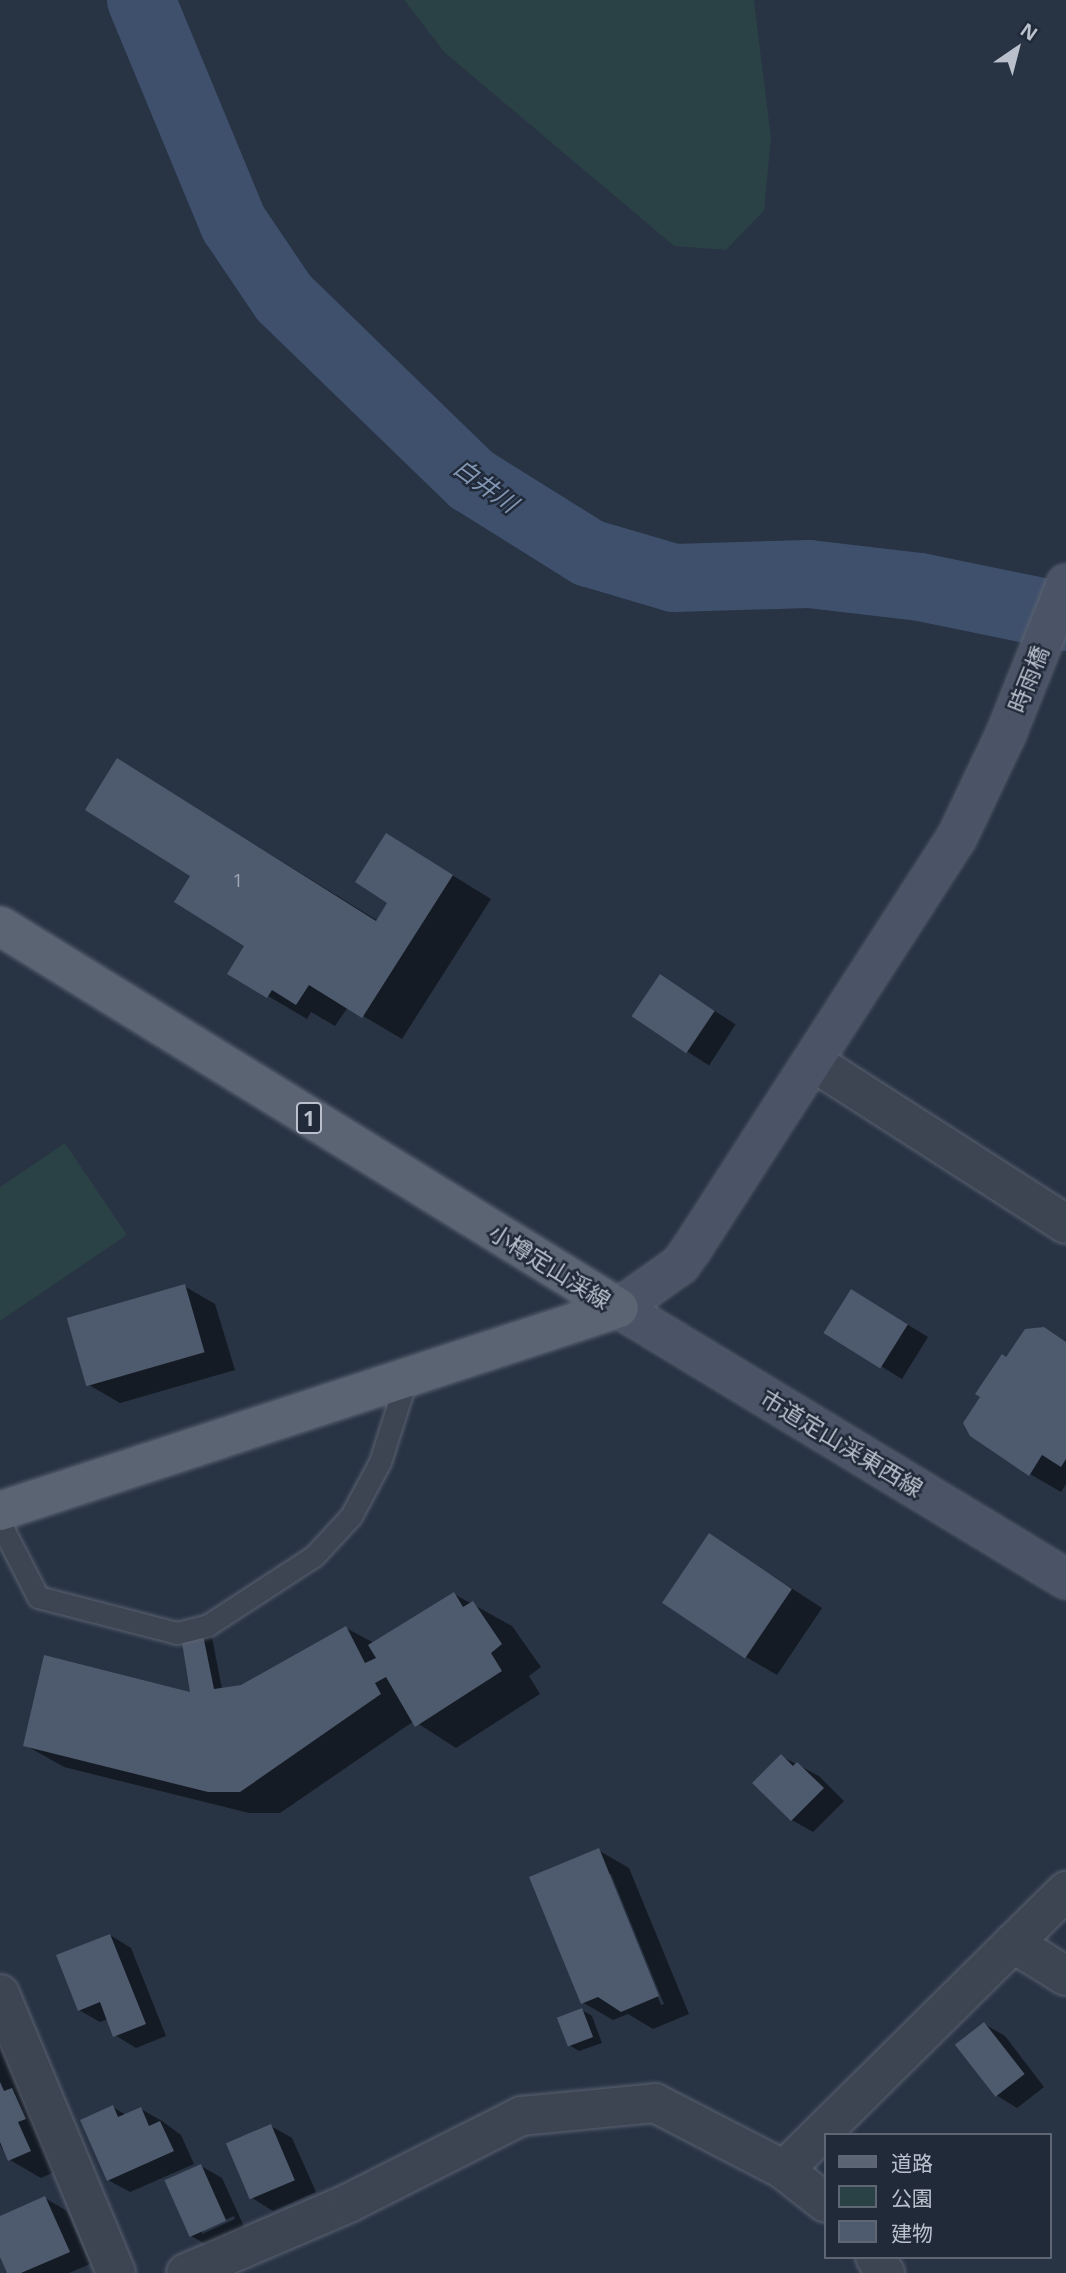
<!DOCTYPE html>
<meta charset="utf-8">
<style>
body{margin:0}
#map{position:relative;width:1066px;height:2273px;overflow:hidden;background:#283344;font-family:"Open Sans","Noto Sans JP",sans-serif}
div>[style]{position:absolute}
.green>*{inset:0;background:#2a4145}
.shadow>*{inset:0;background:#0007;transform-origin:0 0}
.river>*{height:68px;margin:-34px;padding:0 34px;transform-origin:34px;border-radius:34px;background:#3f506c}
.building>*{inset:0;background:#4e5a6d;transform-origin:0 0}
.roads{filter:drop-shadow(0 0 2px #5b6371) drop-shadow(0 0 2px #5b6371)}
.lane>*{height:21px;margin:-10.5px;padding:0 10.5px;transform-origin:10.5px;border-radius:10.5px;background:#3d4553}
.street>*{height:38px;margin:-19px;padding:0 19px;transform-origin:19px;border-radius:19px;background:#3d4553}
.secondary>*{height:38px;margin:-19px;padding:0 19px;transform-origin:19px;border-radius:19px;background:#4b5466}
.primary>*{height:38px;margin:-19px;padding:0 19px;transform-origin:19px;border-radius:19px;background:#5b6473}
span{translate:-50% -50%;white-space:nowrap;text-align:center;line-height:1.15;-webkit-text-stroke:5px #212a39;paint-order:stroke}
.number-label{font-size:19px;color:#9fa7b5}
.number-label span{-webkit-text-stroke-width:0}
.shield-label span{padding:2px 5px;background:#212a39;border:2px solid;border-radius:5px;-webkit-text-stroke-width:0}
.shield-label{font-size:21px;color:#bac1cd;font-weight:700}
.street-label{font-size:23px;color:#bac1cd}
.water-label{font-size:24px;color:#8296b3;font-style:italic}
.legend{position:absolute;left:824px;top:2133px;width:228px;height:126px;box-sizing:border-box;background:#212a39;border:2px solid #5e6674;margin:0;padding:9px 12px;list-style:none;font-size:21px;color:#bac1cd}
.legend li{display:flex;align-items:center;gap:14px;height:35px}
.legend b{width:35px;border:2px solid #5e6674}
.north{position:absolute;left:982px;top:14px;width:70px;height:70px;-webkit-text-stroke:5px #212a39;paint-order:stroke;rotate:35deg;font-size:19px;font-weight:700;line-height:28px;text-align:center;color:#bac1cd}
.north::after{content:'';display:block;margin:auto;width:24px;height:32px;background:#bac1cd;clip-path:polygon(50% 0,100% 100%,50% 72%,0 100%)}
</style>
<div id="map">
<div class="green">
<div style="clip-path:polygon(404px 0,754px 0,771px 138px,764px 211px,726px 250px,674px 246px,445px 53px)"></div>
<div style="clip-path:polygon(65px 1143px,127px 1235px,0 1321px,0 1187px)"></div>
</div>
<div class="shadow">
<div style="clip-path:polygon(118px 760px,378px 921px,390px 903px,387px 835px,491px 899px,402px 1039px,348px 1007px,335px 1026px,311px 1012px,307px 1019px,229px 973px,246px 946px,192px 875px)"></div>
<div style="left:661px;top:976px;width:89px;height:49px;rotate:33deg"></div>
<div style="clip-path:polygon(184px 1286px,215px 1304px,235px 1370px,120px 1403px,89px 1385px)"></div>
<div style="clip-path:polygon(872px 1303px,928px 1337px,902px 1379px,825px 1332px)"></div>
<div style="clip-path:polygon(1043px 1329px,1066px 1342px,1066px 1484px,1061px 1492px,1030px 1474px,978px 1393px,1026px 1331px)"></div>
<div style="clip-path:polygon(710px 1535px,822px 1608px,777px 1675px,746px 1657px)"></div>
<div style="clip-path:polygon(454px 1594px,512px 1626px,541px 1667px,529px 1676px,540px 1694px,456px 1748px,414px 1721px,280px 1813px,249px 1813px,64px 1767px,25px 1745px,194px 1694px,181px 1625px,210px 1627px,222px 1689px,241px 1687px,346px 1628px,374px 1643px)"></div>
<div style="clip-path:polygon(781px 1756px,819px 1776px,844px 1801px,813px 1832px,792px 1820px)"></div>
<div style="clip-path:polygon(evenodd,598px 1850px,629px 1868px,689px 2014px,653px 2029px,628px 2014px,613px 2020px,582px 2002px,598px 1850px,607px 1874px,611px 1874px,664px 2004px,661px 2005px,607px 1874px)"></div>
<div style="clip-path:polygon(110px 1935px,131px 1948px,166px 2036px,136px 2048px,115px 2035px,108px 2019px,100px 2022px,79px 2010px)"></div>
<div style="clip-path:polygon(582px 2010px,592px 2016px,602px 2043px,579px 2051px,569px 2045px)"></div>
<div style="clip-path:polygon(0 2020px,61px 2169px,41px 2178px,10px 2160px,0 2145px)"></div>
<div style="clip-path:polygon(984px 2024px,1005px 2036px,1044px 2087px,1017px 2108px,996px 2095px)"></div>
<div style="clip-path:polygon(113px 2107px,126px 2115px,141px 2109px,162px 2121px,181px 2135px,194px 2164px,130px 2192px,108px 2180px)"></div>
<div style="clip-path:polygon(271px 2126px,292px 2138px,316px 2192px,273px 2211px,252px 2198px)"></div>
<div style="clip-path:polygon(evenodd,201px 2166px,222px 2178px,247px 2233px,213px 2248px,191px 2236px,201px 2166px,234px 2216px,235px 2219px,202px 2234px,202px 2230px,234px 2216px)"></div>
<div style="clip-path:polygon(45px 2198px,67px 2211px,90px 2264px,69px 2273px,9px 2273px,0 2252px,0 2218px)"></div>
</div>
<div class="river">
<div style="left:141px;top:0;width:243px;rotate:67.5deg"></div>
<div style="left:234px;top:224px;width:89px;rotate:56deg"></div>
<div style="left:284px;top:298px;width:262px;rotate:44.1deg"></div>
<div style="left:472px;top:480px;width:138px;rotate:32deg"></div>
<div style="left:589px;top:553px;width:89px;rotate:16.4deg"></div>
<div style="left:674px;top:578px;width:135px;rotate:-1.7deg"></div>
<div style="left:809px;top:574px;width:112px;rotate:6.7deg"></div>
<div style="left:920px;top:587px;width:149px;rotate:11.6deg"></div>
</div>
<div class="building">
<div style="clip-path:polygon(117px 758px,376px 921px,387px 903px,355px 882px,386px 833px,453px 875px,362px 1018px,309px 985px,296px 1005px,272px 990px,267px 998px,227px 974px,244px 946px,174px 902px,190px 876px,85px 810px)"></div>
<div style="left:660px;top:974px;width:66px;height:51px;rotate:34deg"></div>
<div style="left:185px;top:1284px;width:71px;height:123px;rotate:74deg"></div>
<div style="left:851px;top:1289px;width:67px;height:52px;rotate:32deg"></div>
<div style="clip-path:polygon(1044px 1327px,1066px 1342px,1066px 1459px,1061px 1467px,1042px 1455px,1029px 1476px,970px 1436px,963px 1423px,980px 1397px,975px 1394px,1002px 1354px,1006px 1357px,1025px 1329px)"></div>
<div style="left:709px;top:1533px;width:100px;height:84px;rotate:34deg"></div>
<div style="clip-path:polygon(454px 1592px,463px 1607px,473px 1601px,502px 1644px,491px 1653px,502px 1671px,415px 1727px,386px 1677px,375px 1683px,381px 1694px,240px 1792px,208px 1792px,23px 1746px,44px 1655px,190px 1692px,179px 1624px,200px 1620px,214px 1689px,241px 1685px,346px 1626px,365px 1663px,376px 1658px,368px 1645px)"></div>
<div style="clip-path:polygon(781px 1754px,793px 1766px,797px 1762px,824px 1788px,791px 1821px,752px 1783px)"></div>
<div style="clip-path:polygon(599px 1848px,659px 1996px,621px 2012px,598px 1997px,581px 2004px,529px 1877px)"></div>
<div style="clip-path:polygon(110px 1934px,146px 2024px,113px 2037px,100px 2002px,78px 2011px,56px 1955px)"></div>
<div style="left:582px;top:2008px;width:31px;height:27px;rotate:69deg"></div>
<div style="left:984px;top:2022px;width:66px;height:37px;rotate:52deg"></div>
<div style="clip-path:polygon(0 2082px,4px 2091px,12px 2088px,26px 2119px,18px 2122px,31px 2151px,8px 2161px,0 2142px)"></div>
<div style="clip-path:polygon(113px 2105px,118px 2117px,141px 2107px,149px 2126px,160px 2121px,174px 2151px,107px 2181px,80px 2120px)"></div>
<div style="left:271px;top:2124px;width:61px;height:49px;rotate:67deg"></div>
<div style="left:201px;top:2164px;width:62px;height:40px;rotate:66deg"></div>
<div style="clip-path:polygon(45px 2196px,70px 2252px,21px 2273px,7px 2273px,0 2257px,0 2216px)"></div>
</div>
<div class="roads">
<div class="lane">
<div style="left:0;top:1523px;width:83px;rotate:62.8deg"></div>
<div style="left:38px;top:1597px;width:144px;rotate:14.5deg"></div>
<div style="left:177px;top:1633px;width:32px;rotate:-14deg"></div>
<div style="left:208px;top:1625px;width:126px;rotate:-33.1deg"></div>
<div style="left:314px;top:1556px;width:54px;rotate:-47.2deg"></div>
<div style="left:351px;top:1516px;width:61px;rotate:-61.8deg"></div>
<div style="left:380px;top:1462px;width:86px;rotate:-72.4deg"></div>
</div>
<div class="street">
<div style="left:815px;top:1063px;width:298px;rotate:32.7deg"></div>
<div style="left:1013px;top:1943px;width:62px;rotate:31.9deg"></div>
<div style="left:0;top:1994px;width:302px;rotate:67.4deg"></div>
<div style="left:784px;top:2170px;width:397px;rotate:-44.7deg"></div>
<div style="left:875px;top:2257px;width:19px;rotate:58deg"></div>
<div style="left:186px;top:2273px;width:177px;rotate:-23.2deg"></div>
<div style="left:349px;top:2203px;width:193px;rotate:-26.8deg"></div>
<div style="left:521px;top:2116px;width:135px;rotate:-5.5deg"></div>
<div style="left:655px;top:2103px;width:145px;rotate:27.4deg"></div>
<div style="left:784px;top:2170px;width:53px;rotate:38.2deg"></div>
</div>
<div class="secondary">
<div style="left:1066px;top:584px;width:162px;rotate:111.8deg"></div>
<div style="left:1006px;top:734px;width:114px;rotate:115.4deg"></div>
<div style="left:957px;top:837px;width:488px;rotate:122.8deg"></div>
<div style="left:693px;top:1247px;width:22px;rotate:126deg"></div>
<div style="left:680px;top:1265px;width:75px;rotate:144.8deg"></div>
<div style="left:619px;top:1308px;width:523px;rotate:31.23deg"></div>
</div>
<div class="primary">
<div style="left:0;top:926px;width:727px;rotate:31.68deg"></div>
<div style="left:0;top:1511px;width:651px;rotate:-18.16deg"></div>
</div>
</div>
<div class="number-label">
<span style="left:238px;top:881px">1</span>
</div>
<div class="shield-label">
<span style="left:309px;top:1118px">1</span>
</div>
<div class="street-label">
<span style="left:1028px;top:679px;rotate:-68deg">時雨橋</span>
<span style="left:550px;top:1266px;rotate:32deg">小樽定山渓線</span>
<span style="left:842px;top:1443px;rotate:31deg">市道定山渓東西線</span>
</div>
<div class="water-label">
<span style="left:486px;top:485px;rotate:36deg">白井川</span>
</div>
<ul class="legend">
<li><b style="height:9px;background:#5b6473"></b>道路</li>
<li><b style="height:19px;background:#2a4145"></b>公園</li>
<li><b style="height:19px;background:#4e5a6d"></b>建物</li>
</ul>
<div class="north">N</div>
</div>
